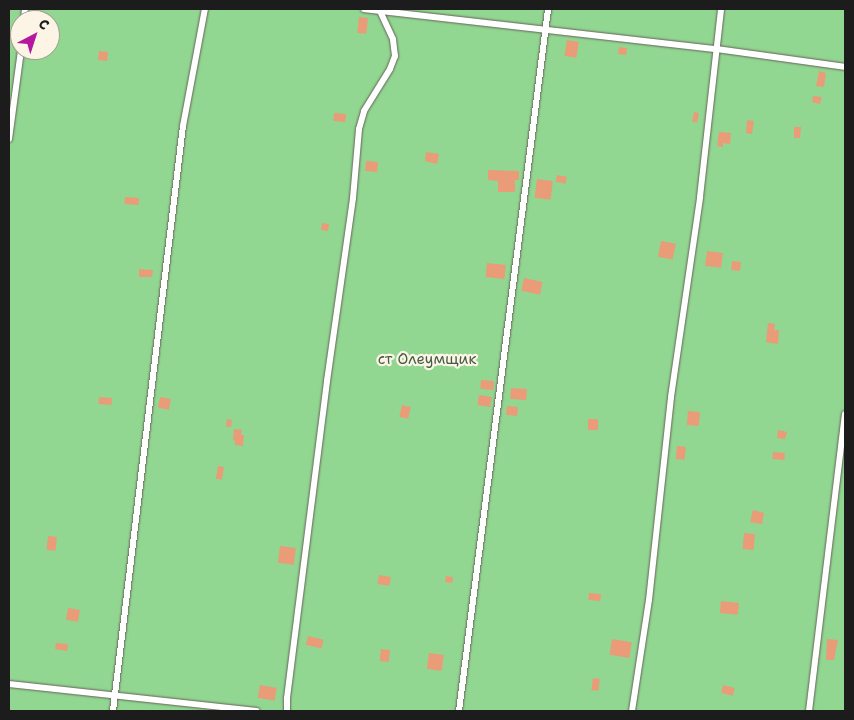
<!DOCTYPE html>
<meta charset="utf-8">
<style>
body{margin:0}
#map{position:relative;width:854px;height:720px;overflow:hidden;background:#f5e7cd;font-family:"Shantell Sans",sans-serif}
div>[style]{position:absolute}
.green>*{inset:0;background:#91d791}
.building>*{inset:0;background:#ea9b78;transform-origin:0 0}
.roads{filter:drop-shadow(0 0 1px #68635a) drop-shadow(0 0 1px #68635a)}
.lane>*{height:6px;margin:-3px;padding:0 3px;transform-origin:3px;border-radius:3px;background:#fff}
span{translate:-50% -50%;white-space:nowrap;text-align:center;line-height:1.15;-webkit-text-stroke:4.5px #fcf5e5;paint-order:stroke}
.park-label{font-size:15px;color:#455d45}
.frame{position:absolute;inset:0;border:10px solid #1c1c1c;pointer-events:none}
.north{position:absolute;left:10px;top:10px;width:50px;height:50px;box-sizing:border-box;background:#fcf5e5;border:1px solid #a29e95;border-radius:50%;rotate:40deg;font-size:14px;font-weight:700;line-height:20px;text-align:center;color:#1c1c1c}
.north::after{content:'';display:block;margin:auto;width:18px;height:22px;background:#b5179e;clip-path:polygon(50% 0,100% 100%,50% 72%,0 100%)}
</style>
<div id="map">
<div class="green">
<div style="clip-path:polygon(evenodd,9px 9px,845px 9px,845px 711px,9px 711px,9px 9px,20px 20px,50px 20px,50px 50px,20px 50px,20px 20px)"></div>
</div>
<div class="building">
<div style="left:359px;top:17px;width:9px;height:16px;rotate:6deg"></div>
<div style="left:567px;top:40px;width:12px;height:16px;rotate:9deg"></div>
<div style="left:619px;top:47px;width:8px;height:7px;rotate:7deg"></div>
<div style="left:99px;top:51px;width:9px;height:9px;rotate:6deg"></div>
<div style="clip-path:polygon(819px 71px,826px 73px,824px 87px,816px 86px)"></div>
<div style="clip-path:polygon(813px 96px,822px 97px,820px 104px,812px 102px)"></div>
<div style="left:694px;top:112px;width:5px;height:10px;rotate:11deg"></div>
<div style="left:334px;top:113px;width:12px;height:8px;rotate:5deg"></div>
<div style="clip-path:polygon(747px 120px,754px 121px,752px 134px,746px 133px)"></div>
<div style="clip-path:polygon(794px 127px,801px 127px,800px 138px,794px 138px)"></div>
<div style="clip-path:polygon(719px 132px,731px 133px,730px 144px,723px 143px,723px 147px,717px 146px)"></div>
<div style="clip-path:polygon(426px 152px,439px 154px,437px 164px,425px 161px)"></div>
<div style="left:366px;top:161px;width:12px;height:10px;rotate:5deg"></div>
<div style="clip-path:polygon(488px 170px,519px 171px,519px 180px,515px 180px,515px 192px,498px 192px,498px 181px,488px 180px)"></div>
<div style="left:557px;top:175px;width:10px;height:7px;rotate:11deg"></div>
<div style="left:537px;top:179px;width:16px;height:19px;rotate:7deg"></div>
<div style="left:125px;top:197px;width:14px;height:7px;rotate:4deg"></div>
<div style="left:322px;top:223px;width:7px;height:7px;rotate:8deg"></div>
<div style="left:661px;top:241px;width:15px;height:16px;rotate:11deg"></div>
<div style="left:707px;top:251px;width:16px;height:15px;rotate:7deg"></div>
<div style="left:732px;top:261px;width:9px;height:9px;rotate:6deg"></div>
<div style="left:487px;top:263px;width:19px;height:14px;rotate:6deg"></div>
<div style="clip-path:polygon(139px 269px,153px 270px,152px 277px,139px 277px)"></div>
<div style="left:524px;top:278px;width:19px;height:13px;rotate:12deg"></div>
<div style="clip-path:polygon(768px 323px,775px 324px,774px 330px,779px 330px,778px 344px,766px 342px)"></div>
<div style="left:481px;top:380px;width:13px;height:9px;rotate:4deg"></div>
<div style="left:511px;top:388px;width:16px;height:11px;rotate:4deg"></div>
<div style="left:479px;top:395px;width:13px;height:10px;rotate:9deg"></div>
<div style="left:99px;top:397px;width:13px;height:7px;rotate:4deg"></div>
<div style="left:160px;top:397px;width:11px;height:11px;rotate:10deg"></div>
<div style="left:402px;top:405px;width:9px;height:12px;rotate:13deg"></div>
<div style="left:507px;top:406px;width:11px;height:9px;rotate:5deg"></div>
<div style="left:688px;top:411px;width:12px;height:14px;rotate:5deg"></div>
<div style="clip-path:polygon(227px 419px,232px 420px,231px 427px,226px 427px)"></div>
<div style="left:588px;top:419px;width:10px;height:11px"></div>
<div style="clip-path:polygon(234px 429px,242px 430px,241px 435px,244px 435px,243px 446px,235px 445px,235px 441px,233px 440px)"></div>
<div style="clip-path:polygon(778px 430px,787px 432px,785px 439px,777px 438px)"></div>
<div style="left:677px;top:446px;width:9px;height:13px;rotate:6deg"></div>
<div style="left:773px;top:452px;width:12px;height:7px;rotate:5deg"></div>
<div style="left:218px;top:466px;width:6px;height:13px;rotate:9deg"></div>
<div style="clip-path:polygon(753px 510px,764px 513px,762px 524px,750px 522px)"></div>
<div style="left:744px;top:533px;width:11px;height:16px;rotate:5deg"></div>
<div style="left:48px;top:536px;width:9px;height:14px;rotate:6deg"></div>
<div style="left:280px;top:546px;width:16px;height:17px;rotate:7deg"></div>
<div style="left:379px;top:575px;width:12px;height:9px;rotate:9deg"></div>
<div style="left:446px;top:576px;width:7px;height:6px;rotate:8deg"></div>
<div style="left:589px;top:593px;width:12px;height:7px;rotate:5deg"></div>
<div style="left:721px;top:601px;width:18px;height:12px;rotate:6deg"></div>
<div style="left:68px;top:608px;width:12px;height:12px;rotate:9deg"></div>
<div style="left:308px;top:636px;width:16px;height:9px;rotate:14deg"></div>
<div style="left:612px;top:639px;width:20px;height:16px;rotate:9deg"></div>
<div style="clip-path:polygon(827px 639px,838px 640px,834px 660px,826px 660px)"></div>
<div style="clip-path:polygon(56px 643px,68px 644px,67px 651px,55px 649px)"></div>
<div style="left:381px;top:649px;width:9px;height:12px;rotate:6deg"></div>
<div style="left:429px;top:653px;width:15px;height:16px;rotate:8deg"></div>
<div style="left:593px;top:678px;width:7px;height:12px;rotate:8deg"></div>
<div style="left:260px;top:685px;width:17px;height:13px;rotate:10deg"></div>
<div style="left:723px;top:685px;width:12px;height:8px;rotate:14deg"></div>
</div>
<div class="roads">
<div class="lane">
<div style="left:364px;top:9px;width:354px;rotate:6.5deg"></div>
<div style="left:716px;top:49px;width:130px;rotate:7.9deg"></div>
<div style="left:24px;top:20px;width:11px;rotate:-85deg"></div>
<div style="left:9px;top:139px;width:90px;rotate:-82.3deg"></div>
<div style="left:9px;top:684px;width:249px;rotate:6.2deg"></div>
<div style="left:113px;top:711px;width:589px;rotate:-83.18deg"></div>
<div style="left:183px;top:126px;width:119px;rotate:-79.4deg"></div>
<div style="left:287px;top:711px;width:13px;rotate:-90deg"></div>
<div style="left:287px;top:698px;width:320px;rotate:-82.8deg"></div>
<div style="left:327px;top:381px;width:185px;rotate:-81.9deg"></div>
<div style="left:353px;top:198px;width:69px;rotate:-85deg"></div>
<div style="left:359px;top:129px;width:19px;rotate:-74deg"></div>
<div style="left:364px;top:111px;width:49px;rotate:-58.2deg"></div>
<div style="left:390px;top:69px;width:14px;rotate:-69deg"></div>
<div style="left:395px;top:56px;width:17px;rotate:-97deg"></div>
<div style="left:393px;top:39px;width:33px;rotate:-115deg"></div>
<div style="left:459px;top:711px;width:708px;rotate:-82.77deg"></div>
<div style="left:632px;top:711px;width:112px;rotate:-81.3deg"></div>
<div style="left:649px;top:600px;width:204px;rotate:-83.8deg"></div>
<div style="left:671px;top:397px;width:202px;rotate:-81.7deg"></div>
<div style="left:700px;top:197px;width:189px;rotate:-83.6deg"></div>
<div style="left:809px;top:711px;width:299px;rotate:-83.1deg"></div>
</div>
</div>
<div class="park-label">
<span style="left:427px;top:360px">ст Олеумщик</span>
</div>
<div class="frame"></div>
<div class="north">С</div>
</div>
